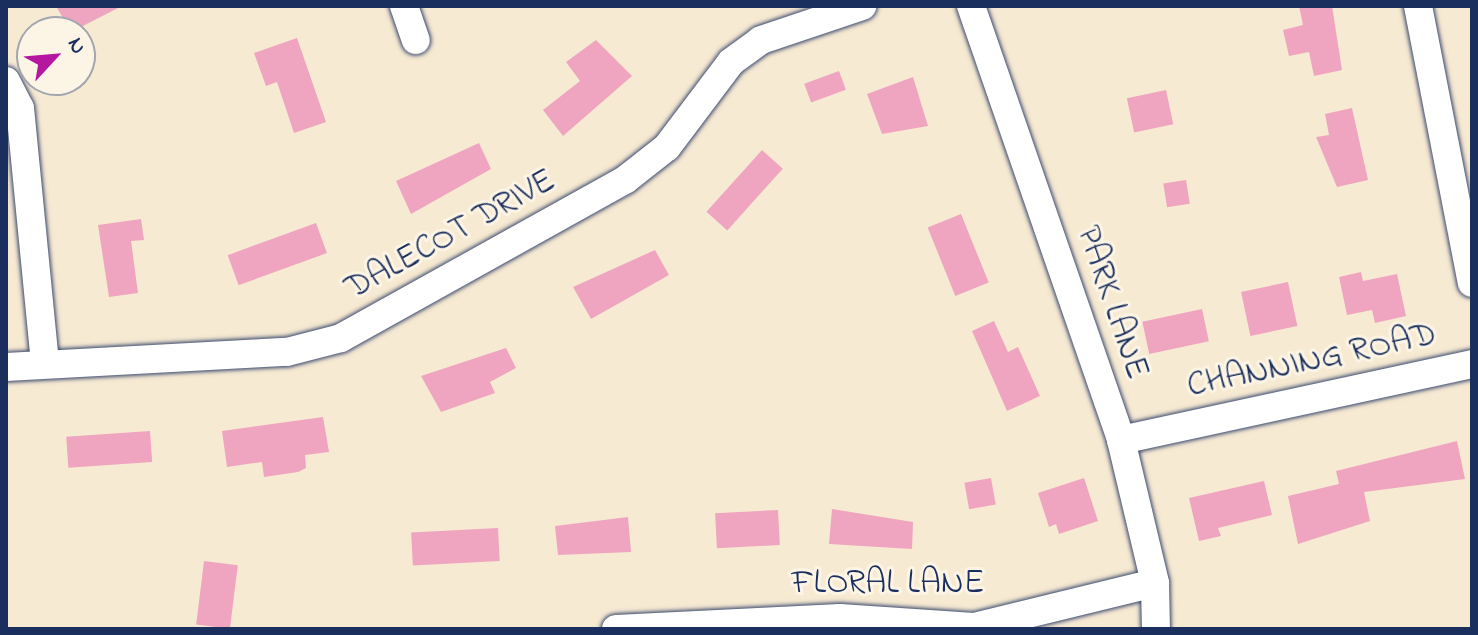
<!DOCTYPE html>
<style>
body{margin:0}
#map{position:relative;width:1478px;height:635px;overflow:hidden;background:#f7ead3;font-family:"Indie Flower",sans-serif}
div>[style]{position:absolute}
.building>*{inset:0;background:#efa5bf;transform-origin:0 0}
.roads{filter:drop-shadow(0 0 2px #3c4b70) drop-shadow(0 0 2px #3c4b70)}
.minor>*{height:28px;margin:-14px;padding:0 14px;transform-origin:14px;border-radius:14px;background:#fff}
span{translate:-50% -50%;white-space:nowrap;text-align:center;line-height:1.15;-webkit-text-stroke:6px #fcf5e5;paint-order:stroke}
.street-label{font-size:34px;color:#1b2f5e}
.frame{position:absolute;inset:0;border:8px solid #1b2f5e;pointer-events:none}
.north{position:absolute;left:16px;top:16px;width:80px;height:80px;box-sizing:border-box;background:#fcf5e5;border:2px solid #a2a6af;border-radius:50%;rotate:64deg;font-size:22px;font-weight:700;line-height:32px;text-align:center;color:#1b2f5e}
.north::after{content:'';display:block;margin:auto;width:28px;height:36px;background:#b5179e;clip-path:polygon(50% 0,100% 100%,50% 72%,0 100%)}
</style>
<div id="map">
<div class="building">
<div style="clip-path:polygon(56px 6px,122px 6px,71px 32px)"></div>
<div style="clip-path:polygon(1299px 6px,1332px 6px,1342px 70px,1314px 76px,1309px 52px,1289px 56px,1283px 30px,1303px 25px)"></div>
<div style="clip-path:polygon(297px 38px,326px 122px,294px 133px,277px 82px,266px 86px,254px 53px)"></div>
<div style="clip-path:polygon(596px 40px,632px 76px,563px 136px,543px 110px,580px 81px,566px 62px)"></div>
<div style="left:839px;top:71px;width:20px;height:37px;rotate:70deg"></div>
<div style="clip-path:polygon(913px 77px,928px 126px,882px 134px,867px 94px)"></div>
<div style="left:1166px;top:90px;width:35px;height:40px;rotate:78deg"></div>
<div style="clip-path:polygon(1352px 108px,1368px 180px,1337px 187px,1316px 137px,1329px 135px,1325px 114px)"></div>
<div style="clip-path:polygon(479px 143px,491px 169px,411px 214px,396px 181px)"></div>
<div style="left:762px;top:150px;width:28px;height:83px;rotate:42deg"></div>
<div style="left:1186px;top:180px;width:24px;height:23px;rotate:81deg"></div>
<div style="left:961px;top:214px;width:74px;height:36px;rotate:68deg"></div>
<div style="clip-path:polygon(141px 219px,144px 240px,131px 241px,138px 293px,109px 297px,98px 225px)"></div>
<div style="left:316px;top:223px;width:32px;height:94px;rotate:70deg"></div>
<div style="clip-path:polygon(655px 250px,669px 275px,591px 319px,573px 287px)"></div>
<div style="clip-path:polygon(1361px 272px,1363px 281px,1397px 274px,1406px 316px,1375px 323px,1372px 310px,1347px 315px,1339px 277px)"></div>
<div style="left:1288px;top:282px;width:45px;height:48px;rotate:78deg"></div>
<div style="left:1202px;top:309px;width:33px;height:61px;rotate:78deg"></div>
<div style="clip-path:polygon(994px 321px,1008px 352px,1018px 347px,1040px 396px,1007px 411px,972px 331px)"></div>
<div style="clip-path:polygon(506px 348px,516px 368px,490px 382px,495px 393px,441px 412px,421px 376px)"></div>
<div style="clip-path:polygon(323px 417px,329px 452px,305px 455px,306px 468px,298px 472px,264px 477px,262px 462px,227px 467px,222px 431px)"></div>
<div style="left:150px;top:431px;width:31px;height:84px;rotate:86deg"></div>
<div style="clip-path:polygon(1457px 441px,1465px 479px,1364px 492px,1370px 521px,1298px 544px,1288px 496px,1339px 484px,1336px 471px)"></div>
<div style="left:991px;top:478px;width:27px;height:27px;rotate:80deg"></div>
<div style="clip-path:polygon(1084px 478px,1098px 521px,1059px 534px,1056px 524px,1049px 527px,1038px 493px)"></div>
<div style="clip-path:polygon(1264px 481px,1272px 515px,1218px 528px,1221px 536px,1199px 541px,1189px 498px)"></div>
<div style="clip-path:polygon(832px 509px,913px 522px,912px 549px,829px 544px)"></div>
<div style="left:778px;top:510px;width:35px;height:63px;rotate:87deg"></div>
<div style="clip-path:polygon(628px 517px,631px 552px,558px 555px,555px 526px)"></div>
<div style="left:498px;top:528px;width:33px;height:87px;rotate:87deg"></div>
<div style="left:204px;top:561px;width:34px;height:64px;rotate:7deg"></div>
</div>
<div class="roads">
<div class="minor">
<div style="left:404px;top:6px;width:36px;rotate:71deg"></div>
<div style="left:971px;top:6px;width:459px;rotate:70.9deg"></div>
<div style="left:1121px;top:440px;width:147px;rotate:76.6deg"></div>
<div style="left:1155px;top:583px;width:46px;rotate:88.8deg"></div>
<div style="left:1418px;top:6px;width:282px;rotate:79deg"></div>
<div style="left:6px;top:81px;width:30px;rotate:63deg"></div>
<div style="left:20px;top:108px;width:255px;rotate:84.4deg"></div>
<div style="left:6px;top:367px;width:281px;rotate:-3.1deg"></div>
<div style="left:287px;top:352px;width:56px;rotate:-14.5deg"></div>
<div style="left:341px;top:338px;width:325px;rotate:-29.1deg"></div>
<div style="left:625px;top:180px;width:53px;rotate:-38.2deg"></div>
<div style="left:667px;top:147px;width:106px;rotate:-53deg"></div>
<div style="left:731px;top:62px;width:37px;rotate:-36deg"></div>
<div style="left:761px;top:40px;width:107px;rotate:-18.6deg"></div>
<div style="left:1121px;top:440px;width:359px;rotate:-12.2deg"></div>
<div style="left:616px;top:629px;width:224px;rotate:-2.8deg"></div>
<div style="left:840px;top:618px;width:134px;rotate:3.8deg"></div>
<div style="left:974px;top:627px;width:186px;rotate:-13.7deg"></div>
</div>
</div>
<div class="street-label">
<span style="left:451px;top:236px;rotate:-29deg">DALECOT DRIVE</span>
<span style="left:1111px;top:303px;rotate:71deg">PARK LANE</span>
<span style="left:1312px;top:362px;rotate:-12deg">CHANNING ROAD</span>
<span style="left:888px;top:585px">FLORAL LANE</span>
</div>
<div class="frame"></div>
<div class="north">N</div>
</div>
